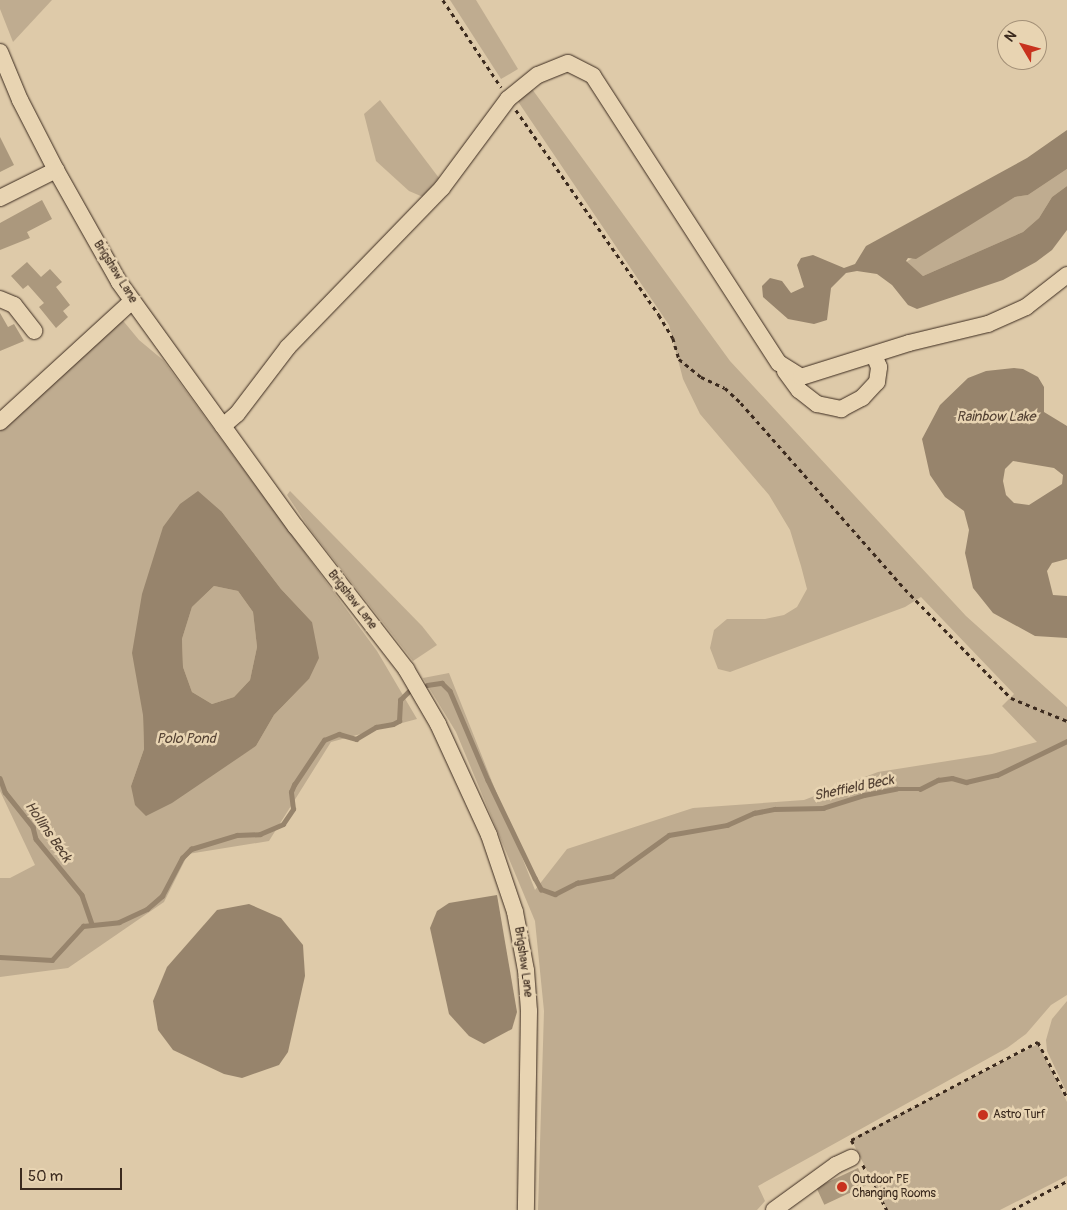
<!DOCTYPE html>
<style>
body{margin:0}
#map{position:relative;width:1067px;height:1210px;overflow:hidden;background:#decaa9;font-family:Pangolin,sans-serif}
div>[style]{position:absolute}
.green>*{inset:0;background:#bfac90}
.water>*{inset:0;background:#97846c}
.stream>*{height:4.5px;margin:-2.25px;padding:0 2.25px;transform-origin:2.25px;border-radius:2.25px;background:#97846c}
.building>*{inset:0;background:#ab987d;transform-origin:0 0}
.path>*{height:2.5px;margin-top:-1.25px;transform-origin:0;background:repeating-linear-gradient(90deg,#3b2a1e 0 4px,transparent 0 8px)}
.roads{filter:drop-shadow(0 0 1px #3b2a1e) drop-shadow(0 0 1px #3b2a1e)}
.minor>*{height:16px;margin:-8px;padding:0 8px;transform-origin:8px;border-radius:8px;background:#e8d4b2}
.dots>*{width:14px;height:14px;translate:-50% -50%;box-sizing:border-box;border:2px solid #e8d4b2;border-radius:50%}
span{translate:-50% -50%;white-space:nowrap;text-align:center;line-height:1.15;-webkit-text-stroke:5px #e8d4b2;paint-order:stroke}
.street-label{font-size:12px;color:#3b2a1e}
.poi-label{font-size:12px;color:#3b2a1e}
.left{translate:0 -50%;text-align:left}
.water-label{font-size:14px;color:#524032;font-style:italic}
.north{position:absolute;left:997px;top:20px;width:50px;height:50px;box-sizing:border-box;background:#e8d4b2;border:1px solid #a39077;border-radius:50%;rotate:307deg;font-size:14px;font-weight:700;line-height:20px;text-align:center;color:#3b2a1e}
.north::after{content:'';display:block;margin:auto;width:18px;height:22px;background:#c8321e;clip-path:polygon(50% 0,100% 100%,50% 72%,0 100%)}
.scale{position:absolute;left:20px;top:1168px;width:102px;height:22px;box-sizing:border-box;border:2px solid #3b2a1e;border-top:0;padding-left:6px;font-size:15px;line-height:18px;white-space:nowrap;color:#3b2a1e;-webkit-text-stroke:4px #e8d4b2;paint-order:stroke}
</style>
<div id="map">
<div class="green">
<div style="clip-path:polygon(0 0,52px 0,13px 42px,0 9px)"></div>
<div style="clip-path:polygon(450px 0,476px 0,518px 69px,501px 79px)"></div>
<div style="clip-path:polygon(532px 89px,730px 361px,966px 616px,1067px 707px,1067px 995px,1051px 1005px,1026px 1034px,1007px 1048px,758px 1186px,765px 1201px,757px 1210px,538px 1210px,544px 1011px,535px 921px,456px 732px,423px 678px,449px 673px,535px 890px,567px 849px,693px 808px,804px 800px,878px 772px,992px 754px,1037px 742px,1002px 706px,1014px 694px,921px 597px,905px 607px,730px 672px,718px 669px,710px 648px,714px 630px,727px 619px,765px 619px,784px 615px,797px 607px,807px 589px,801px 566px,790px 530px,769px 495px,700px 414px,683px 379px,669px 325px,517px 100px)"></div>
<div style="clip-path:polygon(380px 100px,439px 178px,423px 197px,409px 191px,376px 161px,364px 114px)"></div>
<div style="clip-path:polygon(1067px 169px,1067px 186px,1052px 197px,1039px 218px,1023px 232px,923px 276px,906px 262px,1015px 197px,1028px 195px)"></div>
<div style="clip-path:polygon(evenodd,120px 317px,139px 340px,163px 360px,377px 651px,417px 719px,331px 742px,269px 841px,188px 854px,164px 902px,68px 968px,0 977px,0 878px,10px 878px,35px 865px,0 791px,0 431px,120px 317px,222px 512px,281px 589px,312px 622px,309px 679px,274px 715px,256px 746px,223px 767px,131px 786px,144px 749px,143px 715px,222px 512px)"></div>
<div style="clip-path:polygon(290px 491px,422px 626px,437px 645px,413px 661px,309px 528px,287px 495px)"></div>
<div style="clip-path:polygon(214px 586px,238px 591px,253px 612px,257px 647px,250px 680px,234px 697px,212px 704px,192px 692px,183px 667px,182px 639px,192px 607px)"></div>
<div style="clip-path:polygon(1067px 1001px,1067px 1093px,1047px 1051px,1046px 1040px,1052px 1019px)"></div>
<div style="clip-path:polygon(1038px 1044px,1067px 1102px,1067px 1176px,1000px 1210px,887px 1210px,851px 1139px)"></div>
</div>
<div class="water">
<div style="clip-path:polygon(1067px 130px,1067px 169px,1028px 195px,1015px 197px,916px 259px,908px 258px,906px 261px,923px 276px,1023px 232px,1039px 218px,1052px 197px,1067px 186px,1067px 230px,1052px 250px,1036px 262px,1003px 280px,917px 309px,908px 305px,892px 285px,877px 274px,857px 271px,846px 273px,831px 288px,827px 320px,814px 324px,788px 319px,763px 297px,762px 286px,770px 278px,782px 281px,791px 293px,804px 287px,797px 265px,801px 258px,813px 255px,844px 268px,855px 264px,866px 246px,1027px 158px)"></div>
<div style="clip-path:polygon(evenodd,1014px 368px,1023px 369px,1038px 377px,1044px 387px,1044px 412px,1067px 426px,1067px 559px,1052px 563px,1047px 571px,1053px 595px,1067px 596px,1067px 638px,1035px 636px,993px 613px,973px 588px,965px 553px,969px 530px,964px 511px,945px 497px,930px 475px,922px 439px,940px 405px,968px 378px,986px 371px,1014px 368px,1013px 461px,1054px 468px,1063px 475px,1062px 484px,1029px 505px,1014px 503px,1006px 495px,1003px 481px,1005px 469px,1013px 461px)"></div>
<div style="clip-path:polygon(evenodd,198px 491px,222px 512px,281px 589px,312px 622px,319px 658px,309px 679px,274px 715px,256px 746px,172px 803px,146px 816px,135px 805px,131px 786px,144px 749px,143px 715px,132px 653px,142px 594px,163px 527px,180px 504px,198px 491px,214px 586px,238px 591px,253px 612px,257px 647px,250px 680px,234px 697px,212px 704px,192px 692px,183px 667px,182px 639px,192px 607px,214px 586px)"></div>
<div style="clip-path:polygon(497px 895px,517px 1012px,512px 1029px,484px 1044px,469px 1036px,449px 1014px,430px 928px,437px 911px,449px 903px)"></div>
<div style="clip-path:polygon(249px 904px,281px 918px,303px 945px,305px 976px,288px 1052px,279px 1065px,242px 1078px,224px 1074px,173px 1050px,158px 1030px,153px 1001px,167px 967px,217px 910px)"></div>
</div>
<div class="stream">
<div style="left:427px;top:685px;width:15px;rotate:-8deg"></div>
<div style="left:442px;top:683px;width:11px;rotate:45deg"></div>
<div style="left:450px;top:691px;width:97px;rotate:66.9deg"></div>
<div style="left:488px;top:780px;width:109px;rotate:64.4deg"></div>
<div style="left:535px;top:878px;width:13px;rotate:61deg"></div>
<div style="left:541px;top:889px;width:15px;rotate:20deg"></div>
<div style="left:555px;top:894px;width:25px;rotate:-27deg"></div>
<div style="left:577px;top:883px;width:36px;rotate:-11deg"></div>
<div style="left:612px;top:876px;width:70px;rotate:-35.7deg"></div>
<div style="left:669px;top:835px;width:59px;rotate:-9.8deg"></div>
<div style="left:727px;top:825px;width:30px;rotate:-24deg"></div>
<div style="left:754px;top:813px;width:21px;rotate:-11deg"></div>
<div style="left:775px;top:809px;width:48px;rotate:-1.2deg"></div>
<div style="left:823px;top:808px;width:43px;rotate:-17.6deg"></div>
<div style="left:864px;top:795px;width:33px;rotate:-11deg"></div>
<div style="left:896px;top:789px;width:24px"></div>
<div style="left:920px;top:789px;width:20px;rotate:-27deg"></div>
<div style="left:938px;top:780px;width:14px;rotate:-8deg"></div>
<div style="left:952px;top:778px;width:15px;rotate:16deg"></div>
<div style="left:966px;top:782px;width:32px;rotate:-13deg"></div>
<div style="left:997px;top:775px;width:78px;rotate:-25.9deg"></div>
<div style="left:0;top:778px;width:15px;rotate:70deg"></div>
<div style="left:5px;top:792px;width:45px;rotate:51.3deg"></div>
<div style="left:33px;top:827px;width:12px;rotate:76deg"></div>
<div style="left:36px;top:839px;width:72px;rotate:50.6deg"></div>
<div style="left:82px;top:895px;width:31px;rotate:71deg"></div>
<div style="left:0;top:957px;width:52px;rotate:3.3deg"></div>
<div style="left:52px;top:960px;width:46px;rotate:-47.6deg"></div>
<div style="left:83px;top:926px;width:36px;rotate:-6deg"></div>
<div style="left:119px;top:922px;width:31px;rotate:-25deg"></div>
<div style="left:147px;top:909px;width:20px;rotate:-41deg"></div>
<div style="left:162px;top:896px;width:43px;rotate:-62.2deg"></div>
<div style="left:182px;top:858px;width:13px;rotate:-45deg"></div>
<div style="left:191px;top:849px;width:48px;rotate:-16.9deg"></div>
<div style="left:237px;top:835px;width:23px;rotate:-2deg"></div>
<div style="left:260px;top:834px;width:25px;rotate:-23deg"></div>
<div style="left:283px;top:824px;width:18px;rotate:-56deg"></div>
<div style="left:293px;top:809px;width:17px;rotate:-97deg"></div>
<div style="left:291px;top:792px;width:8px;rotate:-67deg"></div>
<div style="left:294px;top:785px;width:54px;rotate:-56.3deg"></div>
<div style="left:324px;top:740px;width:16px;rotate:-22deg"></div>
<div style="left:339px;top:734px;width:18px;rotate:16deg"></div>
<div style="left:356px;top:739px;width:23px;rotate:-31deg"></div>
<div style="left:376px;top:727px;width:17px;rotate:-10deg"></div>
<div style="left:393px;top:724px;width:7px;rotate:-27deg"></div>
<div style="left:399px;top:721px;width:21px;rotate:-87deg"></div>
<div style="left:400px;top:700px;width:13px;rotate:-45deg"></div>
</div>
<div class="building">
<div style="clip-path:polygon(0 137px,14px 165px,0 172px)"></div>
<div style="clip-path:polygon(42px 200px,52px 219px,27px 232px,30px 238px,0 250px,0 223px)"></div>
<div style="clip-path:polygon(27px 262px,41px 277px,50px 269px,62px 282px,56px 287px,70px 305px,63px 311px,68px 317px,56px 328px,39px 307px,44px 303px,28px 285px,23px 289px,11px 276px)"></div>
<div style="clip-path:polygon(0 313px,8px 327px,14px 324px,24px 341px,0 351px)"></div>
<div style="left:858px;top:1168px;width:19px;height:46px;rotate:65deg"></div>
</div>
<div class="path">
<div style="left:443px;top:0;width:105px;rotate:56.3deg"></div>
<div style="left:516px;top:110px;width:250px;rotate:55.1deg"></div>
<div style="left:659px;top:315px;width:27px;rotate:59deg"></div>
<div style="left:673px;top:338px;width:22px;rotate:74deg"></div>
<div style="left:679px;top:359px;width:28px;rotate:39deg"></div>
<div style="left:701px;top:377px;width:26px;rotate:25deg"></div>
<div style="left:725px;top:388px;width:22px;rotate:43deg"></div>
<div style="left:741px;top:403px;width:248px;rotate:48.6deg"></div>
<div style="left:905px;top:589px;width:152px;rotate:45.8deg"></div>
<div style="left:1011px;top:698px;width:61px;rotate:22.3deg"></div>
<div style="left:853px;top:1144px;width:4px;rotate:-117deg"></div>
<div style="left:851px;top:1140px;width:211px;rotate:-27.7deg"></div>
<div style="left:1038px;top:1042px;width:62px;rotate:62.2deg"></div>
<div style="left:863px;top:1165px;width:51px;rotate:61.9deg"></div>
<div style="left:1012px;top:1210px;width:62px;rotate:-27.8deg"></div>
</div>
<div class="roads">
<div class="minor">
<div style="left:0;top:52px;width:52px;rotate:67.4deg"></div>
<div style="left:20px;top:100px;width:79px;rotate:62.8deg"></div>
<div style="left:56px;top:170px;width:129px;rotate:60.6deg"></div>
<div style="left:119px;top:282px;width:302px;rotate:54.2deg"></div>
<div style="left:296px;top:527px;width:180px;rotate:52.2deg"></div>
<div style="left:406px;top:669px;width:64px;rotate:59.8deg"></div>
<div style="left:438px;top:724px;width:122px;rotate:65.3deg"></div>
<div style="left:489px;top:835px;width:81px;rotate:71.3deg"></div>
<div style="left:515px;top:912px;width:59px;rotate:79.3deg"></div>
<div style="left:526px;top:970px;width:41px;rotate:85.8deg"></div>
<div style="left:529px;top:1011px;width:199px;rotate:90.9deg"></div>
<div style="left:0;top:198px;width:63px;rotate:-26.6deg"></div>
<div style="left:0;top:299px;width:15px;rotate:23deg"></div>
<div style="left:14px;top:305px;width:33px;rotate:52deg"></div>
<div style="left:785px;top:371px;width:24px;rotate:54deg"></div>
<div style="left:799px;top:390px;width:23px;rotate:38deg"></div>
<div style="left:817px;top:404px;width:25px;rotate:12deg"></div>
<div style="left:841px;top:409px;width:24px;rotate:-28deg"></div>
<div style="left:862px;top:398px;width:22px;rotate:-47deg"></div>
<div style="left:877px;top:382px;width:15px;rotate:-82deg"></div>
<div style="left:879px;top:367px;width:13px;rotate:-113deg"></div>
<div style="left:0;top:422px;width:179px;rotate:-42.5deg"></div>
<div style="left:223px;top:426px;width:18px;rotate:-41deg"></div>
<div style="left:237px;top:414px;width:84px;rotate:-52.7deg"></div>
<div style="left:288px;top:347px;width:221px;rotate:-45.9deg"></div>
<div style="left:442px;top:188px;width:111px;rotate:-53.4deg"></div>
<div style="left:508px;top:99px;width:38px;rotate:-39deg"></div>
<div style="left:538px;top:75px;width:32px;rotate:-22deg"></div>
<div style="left:568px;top:63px;width:28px;rotate:27deg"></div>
<div style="left:593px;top:76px;width:342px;rotate:57.1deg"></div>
<div style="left:779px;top:363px;width:26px;rotate:32deg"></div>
<div style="left:801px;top:377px;width:113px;rotate:-17.5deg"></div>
<div style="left:909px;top:343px;width:81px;rotate:-13.5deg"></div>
<div style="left:988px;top:324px;width:42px;rotate:-24.1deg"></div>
<div style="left:1026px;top:307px;width:52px;rotate:-38deg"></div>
<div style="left:774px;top:1210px;width:77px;rotate:-36deg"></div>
<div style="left:836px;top:1165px;width:17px;rotate:-25deg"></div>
</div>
</div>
<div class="dots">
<div style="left:983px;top:1115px;background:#c8321e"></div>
<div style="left:842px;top:1187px;background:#c8321e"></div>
</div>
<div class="street-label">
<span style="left:115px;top:272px;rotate:58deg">Brigshaw Lane</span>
<span style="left:352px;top:600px;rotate:52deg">Brigshaw Lane</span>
<span style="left:523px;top:962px;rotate:82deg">Brigshaw Lane</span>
</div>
<div class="poi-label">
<span class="left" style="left:993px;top:1115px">Astro Turf</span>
<span class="left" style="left:852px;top:1187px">Outdoor PE<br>Changing Rooms</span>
</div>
<div class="water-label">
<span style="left:996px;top:417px">Rainbow Lake</span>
<span style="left:186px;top:739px">Polo Pond</span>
<span style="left:854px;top:788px;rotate:-12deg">Sheffield Beck</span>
<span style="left:48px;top:832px;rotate:55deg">Hollins Beck</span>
</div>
<div class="north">N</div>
<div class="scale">50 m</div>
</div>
